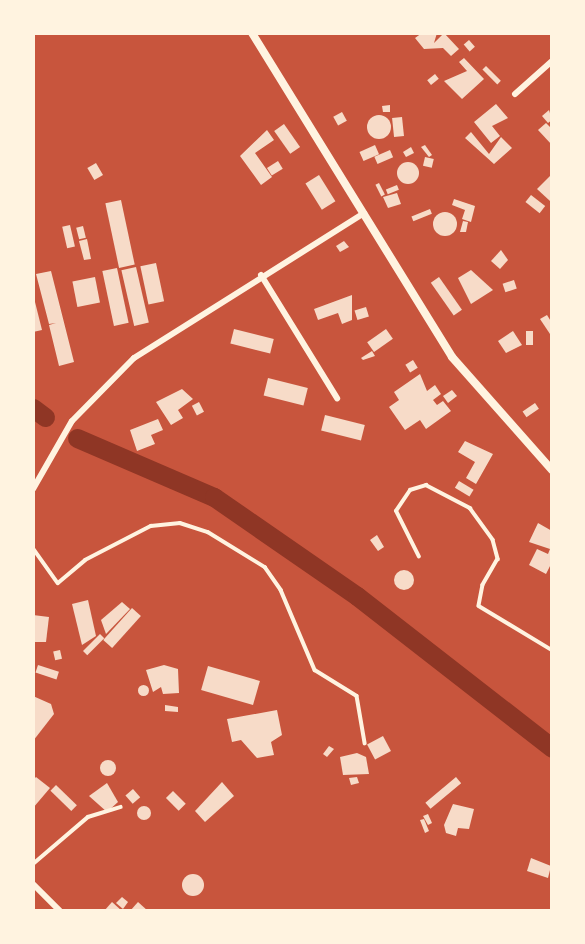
<!DOCTYPE html>
<style>
body{margin:0}
#map{position:relative;width:585px;height:944px;overflow:hidden;background:#c8553d;font-family:"PT Serif",serif}
div>[style]{position:absolute}
.river>*{height:19px;margin:-9.5px;padding:0 9.5px;transform-origin:9.5px;border-radius:9.5px;background:#8f3625}
.building>*{inset:0;background:#f7dbc8;transform-origin:0 0}
.round{border-radius:50%}
.service>*{height:3.5px;margin:-1.75px;padding:0 1.75px;transform-origin:1.75px;border-radius:1.75px;background:#fff3e0}
.minor>*{height:6px;margin:-3px;padding:0 3px;transform-origin:3px;border-radius:3px;background:#fff3e0}
.tertiary>*{height:8px;margin:-4px;padding:0 4px;transform-origin:4px;border-radius:4px;background:#fff3e0}
span{translate:-50% -50%;white-space:nowrap;text-align:center;line-height:1.15;-webkit-text-stroke:7px #fff3e0;paint-order:stroke}
.frame{position:absolute;inset:0;border:35px solid #fff3e0;pointer-events:none}
</style>
<div id="map">
<div class="river">
<div style="left:33px;top:408px;width:15px;rotate:37deg"></div>
<div style="left:77px;top:438px;width:149px;rotate:23.3deg"></div>
<div style="left:214px;top:497px;width:174px;rotate:34.7deg"></div>
<div style="left:357px;top:596px;width:247px;rotate:37.9deg"></div>
</div>
<div class="building">
<div style="clip-path:polygon(422px 33px,437px 33px,434px 43px,444px 33px,459px 49px,451px 56px,443px 48px,424px 49px,415px 38px)"></div>
<div style="left:469px;top:40px;width:9px;height:7px;rotate:49deg"></div>
<div style="clip-path:polygon(464px 58px,484px 79px,462px 99px,444px 81px,467px 71px,459px 62px)"></div>
<div style="left:486px;top:66px;width:21px;height:5px;rotate:45deg"></div>
<div style="left:435px;top:74px;width:6px;height:10px;rotate:51deg"></div>
<div style="clip-path:polygon(496px 104px,508px 118px,492px 126px,500px 136px,491px 143px,474px 122px)"></div>
<div style="clip-path:polygon(390px 105px,390px 112px,383px 112px,382px 106px)"></div>
<div style="clip-path:polygon(549px 110px,552px 120px,548px 123px,542px 116px)"></div>
<div style="left:342px;top:112px;width:10px;height:10px;rotate:61deg"></div>
<div class="round" style="left:367px;top:115px;width:24px;height:24px"></div>
<div style="left:402px;top:117px;width:19px;height:10px;rotate:84deg"></div>
<div style="clip-path:polygon(546px 123px,552px 129px,552px 145px,538px 130px)"></div>
<div style="left:284px;top:124px;width:28px;height:12px;rotate:55deg"></div>
<div style="clip-path:polygon(267px 130px,274px 140px,255px 153px,272px 177px,261px 185px,240px 156px)"></div>
<div style="clip-path:polygon(471px 132px,489px 154px,501px 137px,512px 148px,494px 164px,465px 138px)"></div>
<div style="left:375px;top:145px;width:10px;height:17px;rotate:66deg"></div>
<div style="clip-path:polygon(425px 145px,432px 155px,429px 157px,421px 147px)"></div>
<div style="clip-path:polygon(411px 147px,414px 153px,406px 157px,403px 152px)"></div>
<div style="left:390px;top:150px;width:8px;height:17px;rotate:67deg"></div>
<div style="left:425px;top:157px;width:9px;height:9px;rotate:13deg"></div>
<div style="left:278px;top:161px;width:9px;height:13px;rotate:58deg"></div>
<div class="round" style="left:397px;top:162px;width:22px;height:22px"></div>
<div style="left:96px;top:163px;width:14px;height:10px;rotate:60deg"></div>
<div style="clip-path:polygon(552px 174px,552px 200px,550px 201px,537px 189px)"></div>
<div style="left:319px;top:175px;width:31px;height:16px;rotate:58deg"></div>
<div style="left:379px;top:183px;width:13px;height:4px;rotate:63deg"></div>
<div style="left:397px;top:185px;width:5px;height:12px;rotate:68deg"></div>
<div style="clip-path:polygon(397px 193px,401px 204px,388px 208px,383px 197px)"></div>
<div style="left:531px;top:195px;width:18px;height:9px;rotate:38deg"></div>
<div style="clip-path:polygon(454px 199px,475px 206px,471px 222px,462px 219px,465px 210px,452px 205px)"></div>
<div style="left:121px;top:200px;width:66px;height:16px;rotate:78deg"></div>
<div style="left:430px;top:209px;width:5px;height:20px;rotate:68deg"></div>
<div class="round" style="left:433px;top:212px;width:24px;height:24px"></div>
<div style="clip-path:polygon(463px 221px,468px 222px,466px 232px,460px 232px)"></div>
<div style="left:70px;top:225px;width:22px;height:8px;rotate:77deg"></div>
<div style="left:83px;top:226px;width:12px;height:7px;rotate:76deg"></div>
<div style="clip-path:polygon(87px 239px,91px 259px,84px 260px,79px 241px)"></div>
<div style="clip-path:polygon(344px 241px,349px 247px,340px 252px,336px 246px)"></div>
<div style="clip-path:polygon(501px 250px,508px 260px,500px 269px,491px 261px)"></div>
<div style="left:156px;top:263px;width:39px;height:16px;rotate:78deg"></div>
<div style="left:136px;top:267px;width:57px;height:15px;rotate:77deg"></div>
<div style="left:117px;top:268px;width:56px;height:15px;rotate:78deg"></div>
<div style="clip-path:polygon(471px 270px,493px 290px,471px 304px,458px 278px)"></div>
<div style="clip-path:polygon(51px 271px,74px 362px,59px 366px,49px 325px,56px 323px,49px 324px,36px 274px)"></div>
<div style="left:95px;top:277px;width:26px;height:23px;rotate:79deg"></div>
<div style="left:439px;top:277px;width:40px;height:10px;rotate:55deg"></div>
<div style="left:514px;top:280px;width:9px;height:12px;rotate:72deg"></div>
<div style="clip-path:polygon(33px 294px,42px 330px,33px 332px)"></div>
<div style="clip-path:polygon(352px 295px,352px 320px,342px 324px,338px 313px,318px 320px,314px 309px)"></div>
<div style="left:366px;top:307px;width:10px;height:12px;rotate:73deg"></div>
<div style="clip-path:polygon(547px 315px,552px 323px,552px 337px,540px 319px)"></div>
<div style="left:234px;top:329px;width:41px;height:15px;rotate:14deg"></div>
<div style="left:386px;top:329px;width:12px;height:23px;rotate:55deg"></div>
<div style="clip-path:polygon(513px 331px,522px 345px,506px 353px,498px 341px)"></div>
<div style="left:526px;top:331px;width:7px;height:14px"></div>
<div style="clip-path:polygon(372px 351px,375px 356px,363px 360px,361px 358px)"></div>
<div style="left:413px;top:360px;width:9px;height:9px;rotate:58deg"></div>
<div style="clip-path:polygon(420px 374px,427px 391px,435px 385px,441px 394px,433px 400px,437px 405px,443px 401px,451px 411px,426px 429px,420px 420px,405px 430px,389px 407px,399px 400px,394px 392px)"></div>
<div style="left:268px;top:378px;width:41px;height:18px;rotate:14deg"></div>
<div style="clip-path:polygon(182px 389px,193px 399px,178px 410px,183px 418px,171px 425px,156px 402px)"></div>
<div style="clip-path:polygon(452px 390px,457px 396px,448px 403px,443px 396px)"></div>
<div style="left:199px;top:402px;width:11px;height:8px;rotate:63deg"></div>
<div style="left:535px;top:403px;width:7px;height:15px;rotate:56deg"></div>
<div style="left:325px;top:415px;width:41px;height:16px;rotate:14deg"></div>
<div style="clip-path:polygon(158px 419px,163px 430px,151px 435px,155px 444px,137px 451px,130px 430px)"></div>
<div style="clip-path:polygon(465px 441px,493px 454px,476px 484px,466px 478px,475px 462px,458px 452px)"></div>
<div style="left:459px;top:481px;width:17px;height:8px;rotate:31deg"></div>
<div style="clip-path:polygon(538px 523px,552px 531px,552px 562px,546px 574px,529px 565px,537px 549px,548px 554px,550px 549px,529px 542px)"></div>
<div style="clip-path:polygon(377px 535px,384px 547px,378px 551px,370px 540px)"></div>
<div class="round" style="left:394px;top:570px;width:20px;height:20px"></div>
<div style="clip-path:polygon(88px 600px,96px 636px,82px 645px,72px 604px)"></div>
<div style="clip-path:polygon(122px 602px,130px 609px,106px 634px,101px 620px)"></div>
<div style="left:132px;top:608px;width:12px;height:43px;rotate:42deg"></div>
<div style="clip-path:polygon(33px 615px,49px 617px,46px 642px,33px 642px)"></div>
<div style="left:100px;top:634px;width:6px;height:24px;rotate:45deg"></div>
<div style="left:60px;top:650px;width:9px;height:7px;rotate:77deg"></div>
<div style="left:38px;top:665px;width:22px;height:8px;rotate:18deg"></div>
<div style="clip-path:polygon(164px 665px,178px 669px,179px 693px,163px 694px,161px 687px,153px 692px,146px 670px)"></div>
<div style="left:208px;top:666px;width:54px;height:25px;rotate:16deg"></div>
<div class="round" style="left:137.5px;top:684.5px;width:11px;height:11px"></div>
<div style="clip-path:polygon(33px 696px,51px 704px,54px 714px,33px 741px)"></div>
<div style="clip-path:polygon(165px 705px,178px 707px,178px 712px,165px 711px)"></div>
<div style="clip-path:polygon(277px 710px,282px 735px,271px 742px,274px 755px,257px 758px,241px 740px,232px 742px,227px 719px)"></div>
<div style="left:383px;top:736px;width:17px;height:18px;rotate:62deg"></div>
<div style="clip-path:polygon(329px 746px,334px 749px,327px 757px,323px 754px)"></div>
<div style="clip-path:polygon(357px 753px,366px 757px,369px 774px,343px 775px,340px 757px)"></div>
<div class="round" style="left:100px;top:760px;width:16px;height:16px"></div>
<div style="clip-path:polygon(36px 777px,50px 788px,33px 808px,33px 780px)"></div>
<div style="clip-path:polygon(357px 777px,359px 783px,351px 785px,349px 778px)"></div>
<div style="left:456px;top:777px;width:8px;height:40px;rotate:50deg"></div>
<div style="clip-path:polygon(222px 782px,234px 796px,205px 822px,195px 811px)"></div>
<div style="clip-path:polygon(107px 783px,118px 802px,107px 812px,89px 796px)"></div>
<div style="left:56px;top:785px;width:29px;height:8px;rotate:44deg"></div>
<div style="left:133px;top:789px;width:11px;height:10px;rotate:49deg"></div>
<div style="left:173px;top:791px;width:18px;height:10px;rotate:45deg"></div>
<div style="clip-path:polygon(453px 804px,474px 809px,469px 829px,458px 828px,456px 836px,446px 833px,444px 825px)"></div>
<div class="round" style="left:137px;top:806px;width:14px;height:14px"></div>
<div style="clip-path:polygon(428px 814px,432px 823px,428px 825px,423px 816px)"></div>
<div style="clip-path:polygon(424px 819px,429px 831px,425px 833px,420px 820px)"></div>
<div style="clip-path:polygon(531px 858px,551px 866px,548px 878px,527px 871px)"></div>
<div class="round" style="left:182px;top:874px;width:22px;height:22px"></div>
<div style="clip-path:polygon(122px 897px,128px 902px,123px 909px,116px 903px)"></div>
<div style="clip-path:polygon(112px 902px,122px 911px,104px 911px)"></div>
<div style="clip-path:polygon(138px 902px,148px 911px,130px 911px)"></div>
</div>
<div class="service">
<div style="left:33px;top:548px;width:43px;rotate:54.5deg"></div>
<div style="left:58px;top:583px;width:35px;rotate:-40deg"></div>
<div style="left:85px;top:560px;width:74px;rotate:-27.3deg"></div>
<div style="left:151px;top:526px;width:29px;rotate:-6deg"></div>
<div style="left:180px;top:523px;width:29px;rotate:18deg"></div>
<div style="left:208px;top:532px;width:67px;rotate:31.6deg"></div>
<div style="left:265px;top:567px;width:28px;rotate:55deg"></div>
<div style="left:281px;top:590px;width:87px;rotate:67deg"></div>
<div style="left:315px;top:670px;width:49px;rotate:31.8deg"></div>
<div style="left:357px;top:696px;width:48px;rotate:80.3deg"></div>
<div style="left:419px;top:557px;width:51px;rotate:-116.6deg"></div>
<div style="left:396px;top:511px;width:25px;rotate:-56deg"></div>
<div style="left:410px;top:490px;width:17px;rotate:-17deg"></div>
<div style="left:426px;top:485px;width:50px;rotate:27.6deg"></div>
<div style="left:470px;top:508px;width:39px;rotate:54deg"></div>
<div style="left:493px;top:540px;width:20px;rotate:75deg"></div>
<div style="left:498px;top:559px;width:30px;rotate:120deg"></div>
<div style="left:483px;top:585px;width:21px;rotate:101deg"></div>
<div style="left:479px;top:606px;width:85px;rotate:31.1deg"></div>
<div style="left:33px;top:864px;width:72px;rotate:-40.5deg"></div>
<div style="left:88px;top:817px;width:34px;rotate:-17deg"></div>
</div>
<div class="minor">
<div style="left:515px;top:94px;width:50px;rotate:-41.7deg"></div>
<div style="left:261px;top:275px;width:145px;rotate:58.3deg"></div>
<div style="left:33px;top:489px;width:78px;rotate:-60.2deg"></div>
<div style="left:72px;top:421px;width:88px;rotate:-45.5deg"></div>
<div style="left:134px;top:358px;width:272px;rotate:-32.2deg"></div>
<div style="left:33px;top:884px;width:38px;rotate:45deg"></div>
</div>
<div class="tertiary">
<div style="left:252px;top:33px;width:381px;rotate:58.3deg"></div>
<div style="left:452px;top:357px;width:151px;rotate:48.5deg"></div>
</div>
<div class="frame"></div>
</div>
